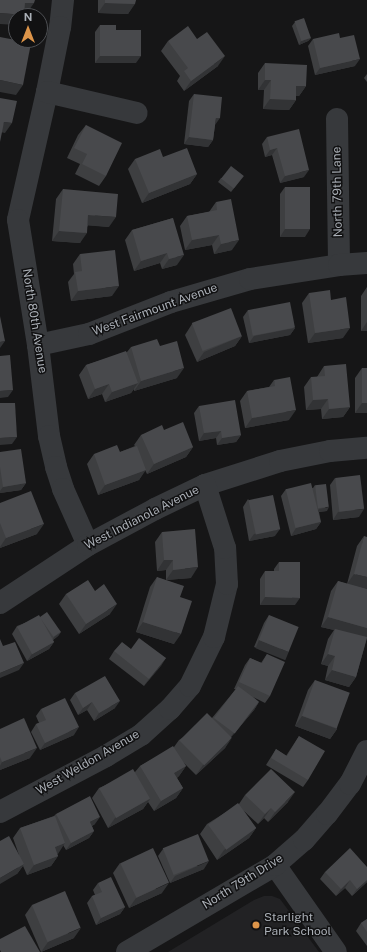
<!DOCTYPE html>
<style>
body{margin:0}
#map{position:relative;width:367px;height:952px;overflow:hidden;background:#161617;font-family:"Public Sans",sans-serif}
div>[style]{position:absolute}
.built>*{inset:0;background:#222224}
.minor>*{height:22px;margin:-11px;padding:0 11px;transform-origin:11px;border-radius:11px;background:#37393c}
.wall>*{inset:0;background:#3e3f41}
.shaded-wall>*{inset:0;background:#323335;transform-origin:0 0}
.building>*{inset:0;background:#48494c;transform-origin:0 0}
.dots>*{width:11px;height:11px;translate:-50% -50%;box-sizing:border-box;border:2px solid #111112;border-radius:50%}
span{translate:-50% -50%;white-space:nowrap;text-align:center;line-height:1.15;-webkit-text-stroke:3px #111112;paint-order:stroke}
.street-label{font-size:12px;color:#aaafb6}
.poi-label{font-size:12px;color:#aaafb6}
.left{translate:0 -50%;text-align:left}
.north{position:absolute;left:8px;top:8px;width:40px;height:40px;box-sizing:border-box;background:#111112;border:1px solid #4e5054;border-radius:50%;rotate:0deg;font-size:11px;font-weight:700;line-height:16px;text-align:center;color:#aaafb6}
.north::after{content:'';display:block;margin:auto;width:14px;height:18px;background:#dc9449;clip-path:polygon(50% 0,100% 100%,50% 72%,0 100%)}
</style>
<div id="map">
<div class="built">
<div style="clip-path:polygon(264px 896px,272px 896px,280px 899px,319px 952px,168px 952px,254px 900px)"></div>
</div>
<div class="minor">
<div style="left:63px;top:0;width:27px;rotate:96deg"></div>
<div style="left:60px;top:27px;width:66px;rotate:101.3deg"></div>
<div style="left:47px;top:92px;width:131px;rotate:102.8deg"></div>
<div style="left:18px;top:220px;width:127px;rotate:80.9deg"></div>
<div style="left:38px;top:345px;width:92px;rotate:83.1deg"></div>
<div style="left:49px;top:436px;width:32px;rotate:77deg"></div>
<div style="left:56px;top:467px;width:23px;rotate:72deg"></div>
<div style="left:63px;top:489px;width:61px;rotate:65.9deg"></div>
<div style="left:47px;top:92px;width:92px;rotate:13.1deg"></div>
<div style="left:337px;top:119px;width:146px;rotate:89.2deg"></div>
<div style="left:38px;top:345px;width:52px;rotate:-12.2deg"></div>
<div style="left:89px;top:334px;width:88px;rotate:-21.3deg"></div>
<div style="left:171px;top:302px;width:82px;rotate:-16.2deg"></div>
<div style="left:250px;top:279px;width:90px;rotate:-8.9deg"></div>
<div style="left:339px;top:265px;width:28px;rotate:-4deg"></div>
<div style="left:0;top:603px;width:105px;rotate:-33.4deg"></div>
<div style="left:88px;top:545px;width:76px;rotate:-28.2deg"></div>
<div style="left:155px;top:509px;width:55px;rotate:-25.6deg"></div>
<div style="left:205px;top:485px;width:79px;rotate:-17.7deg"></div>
<div style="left:280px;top:461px;width:51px;rotate:-11.3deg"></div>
<div style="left:330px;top:451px;width:37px;rotate:-5deg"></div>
<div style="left:0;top:812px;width:120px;rotate:-27.8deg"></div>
<div style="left:106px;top:756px;width:41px;rotate:-31deg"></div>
<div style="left:141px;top:735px;width:39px;rotate:-42deg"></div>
<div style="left:170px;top:709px;width:30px;rotate:-49deg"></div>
<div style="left:190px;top:686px;width:55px;rotate:-63.9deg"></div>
<div style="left:214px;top:637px;width:55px;rotate:-76.2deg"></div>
<div style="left:227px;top:584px;width:36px;rotate:-93deg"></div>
<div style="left:225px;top:548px;width:66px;rotate:-107.6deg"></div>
<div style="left:275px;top:865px;width:106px;rotate:55deg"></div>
<div style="left:127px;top:952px;width:172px;rotate:-30.4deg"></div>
<div style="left:275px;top:865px;width:38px;rotate:-41deg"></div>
<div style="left:304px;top:840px;width:35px;rotate:-49deg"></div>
<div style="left:327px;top:814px;width:38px;rotate:-53deg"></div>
<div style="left:350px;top:784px;width:37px;rotate:-63deg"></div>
</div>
<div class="wall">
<div style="clip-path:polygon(98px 0,136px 0,128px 14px,98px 13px)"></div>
<div style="clip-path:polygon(295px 22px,311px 38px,308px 41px,299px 45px,292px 26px)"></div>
<div style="clip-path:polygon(100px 25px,116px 30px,136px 63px,95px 63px,95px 32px)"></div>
<div style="clip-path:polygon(340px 38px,355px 66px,315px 75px,308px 46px,313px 39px)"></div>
<div style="clip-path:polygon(168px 41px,218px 66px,184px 91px,177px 81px,180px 76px,161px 51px)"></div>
<div style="clip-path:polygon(265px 63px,306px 86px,299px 96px,296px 96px,296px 100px,289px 110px,263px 109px,264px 90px,258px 90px,258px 73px)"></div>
<div style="clip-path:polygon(367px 74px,367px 82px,364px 78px)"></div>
<div style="clip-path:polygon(194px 94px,215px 125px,213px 140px,208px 147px,184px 144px,189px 101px)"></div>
<div style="clip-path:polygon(86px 125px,106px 176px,99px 186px,75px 174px,80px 164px,67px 158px,78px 135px)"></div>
<div style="clip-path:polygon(267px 137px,304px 177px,280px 183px,272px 155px,265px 157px,262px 144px)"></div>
<div style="clip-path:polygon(163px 157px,197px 174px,190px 184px,142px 203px,128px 169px,135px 159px)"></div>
<div style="clip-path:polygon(244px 176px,231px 192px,218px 182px,221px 178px)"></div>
<div style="clip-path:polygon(285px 187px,305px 237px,280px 237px,280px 194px)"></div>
<div style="clip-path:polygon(63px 189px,109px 227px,88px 225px,80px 243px,52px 241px,56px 199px)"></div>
<div style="clip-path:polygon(216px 202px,232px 250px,214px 254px,212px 245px,185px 250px,180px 226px,187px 216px,209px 212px)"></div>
<div style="clip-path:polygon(173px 218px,177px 265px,162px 269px,160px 263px,134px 271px,125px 240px,132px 230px)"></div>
<div style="clip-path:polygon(80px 254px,112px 296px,71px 301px,68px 282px,74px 274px,73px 264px)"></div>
<div style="clip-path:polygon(367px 287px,367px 331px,361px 331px,361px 296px)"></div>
<div style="clip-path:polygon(309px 293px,331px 300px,343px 338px,308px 343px,302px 303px)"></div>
<div style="clip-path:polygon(248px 310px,295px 328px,290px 335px,249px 343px,243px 317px)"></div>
<div style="clip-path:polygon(192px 324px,242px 336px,235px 346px,197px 362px,185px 335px)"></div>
<div style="clip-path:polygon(160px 346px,177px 378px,134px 391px,134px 389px,131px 393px,105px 402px,102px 394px,88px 399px,79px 375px,86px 365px,127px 352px,131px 347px)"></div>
<div style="clip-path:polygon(324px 366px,350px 407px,343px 417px,322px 419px,321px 409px,306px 410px,304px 387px,311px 377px,317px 377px)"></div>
<div style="clip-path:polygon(362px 368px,367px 368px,367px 413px,355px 413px,355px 378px)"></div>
<div style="clip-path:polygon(274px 380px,289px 420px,245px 428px,240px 401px,247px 391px,269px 387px)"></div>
<div style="clip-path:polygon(199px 406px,241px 435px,236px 442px,217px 445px,216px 438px,199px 441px,194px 413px)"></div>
<div style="clip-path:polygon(164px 430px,193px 447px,186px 457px,147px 474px,145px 470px,139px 480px,98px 495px,87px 464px,94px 454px,120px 452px,135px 446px,134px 445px,141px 435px)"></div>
<div style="clip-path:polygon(0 452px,26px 483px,21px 490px,0 493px)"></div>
<div style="clip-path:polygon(335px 478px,359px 517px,333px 520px,330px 485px)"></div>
<div style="clip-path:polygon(315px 485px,327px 511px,319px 512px,321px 522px,316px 529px,291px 536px,281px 496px,286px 489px,313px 488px)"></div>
<div style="clip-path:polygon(248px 499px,275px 536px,249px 541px,243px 507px)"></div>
<div style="clip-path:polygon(0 503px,37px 534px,0 548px)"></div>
<div style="clip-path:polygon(162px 532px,191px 578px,166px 580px,166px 570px,157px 571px,155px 542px)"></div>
<div style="clip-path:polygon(364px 536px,354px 585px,367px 589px,367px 638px,356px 677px,349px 687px,325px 680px,328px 666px,321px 664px,328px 639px,334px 630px,321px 627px,331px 591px,338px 581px,347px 584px,357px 546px)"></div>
<div style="clip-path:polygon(279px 562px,295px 605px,260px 605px,260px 579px,265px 571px,274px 571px,274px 569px)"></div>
<div style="clip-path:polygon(157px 577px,180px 597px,174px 644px,136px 632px,150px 587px)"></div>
<div style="clip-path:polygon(95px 591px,110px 614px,79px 634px,59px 604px,66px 594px)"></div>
<div style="clip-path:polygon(269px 615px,284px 659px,254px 647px,264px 623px)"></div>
<div style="clip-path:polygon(40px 617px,61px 632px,58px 636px,53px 640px,54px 642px,49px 649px,27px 661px,12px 634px,17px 626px)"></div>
<div style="clip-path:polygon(131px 649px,166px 658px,144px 686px,109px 659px,114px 651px)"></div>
<div style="clip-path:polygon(267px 654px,270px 696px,265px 703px,253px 697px,259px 702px,254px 710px,231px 737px,225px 748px,196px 775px,183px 762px,186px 766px,179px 776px,177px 778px,183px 788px,176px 798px,154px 811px,148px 802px,143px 809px,108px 828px,92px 798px,99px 788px,135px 772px,140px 766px,174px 747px,179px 740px,212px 718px,236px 689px,234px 689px,245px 665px,250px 658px,261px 663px)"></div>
<div style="clip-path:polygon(315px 680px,337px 729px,330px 739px,295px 726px,308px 690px)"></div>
<div style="clip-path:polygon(75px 693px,115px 708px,94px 721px,87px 710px,78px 715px,70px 700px)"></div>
<div style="clip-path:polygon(41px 709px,74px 735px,40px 750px,31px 732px,36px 724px,39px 723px,36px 716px)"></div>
<div style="clip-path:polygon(0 729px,30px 758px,0 770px)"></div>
<div style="clip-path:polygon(299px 736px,308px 780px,303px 787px,266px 765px,276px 749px,286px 756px)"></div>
<div style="clip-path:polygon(245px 795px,288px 802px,268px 822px,264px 818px,258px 824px,244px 811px,256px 828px,249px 838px,217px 860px,200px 834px,207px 824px,239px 804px)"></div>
<div style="clip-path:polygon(56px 814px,95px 824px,92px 826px,94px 831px,89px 838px,66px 850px,63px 845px,57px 854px,58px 856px,51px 866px,27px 875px,23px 866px,17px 874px,19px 855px,13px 838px,20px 828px,54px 816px)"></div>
<div style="clip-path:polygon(163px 849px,204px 869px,170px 883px,158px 856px)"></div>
<div style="clip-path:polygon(120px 863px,162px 893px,129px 908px,113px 873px)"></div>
<div style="clip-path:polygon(367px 867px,367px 882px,352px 896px,345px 888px,336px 896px,320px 879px,325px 872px)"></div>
<div style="clip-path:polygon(98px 883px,125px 907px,120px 914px,96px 925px,87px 903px,92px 896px,95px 895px,93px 890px)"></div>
<div style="clip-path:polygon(32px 905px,74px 938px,41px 952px,25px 915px)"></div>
<div style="clip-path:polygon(367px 919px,367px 946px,356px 931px,361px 923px)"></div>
</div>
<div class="shaded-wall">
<div style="clip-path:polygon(25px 3px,34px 3px,27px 13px,18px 13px)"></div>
<div style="clip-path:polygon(105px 3px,135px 4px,128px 14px,98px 13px)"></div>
<div style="clip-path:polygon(0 13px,24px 15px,23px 16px,16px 16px,16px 25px,0 24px)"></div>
<div style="clip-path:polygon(311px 38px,308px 41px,299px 45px,301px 41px)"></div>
<div style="clip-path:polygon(100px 56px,141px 56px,136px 63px,95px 63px)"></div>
<div style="clip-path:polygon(225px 56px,218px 66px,184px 91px,191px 81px)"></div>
<div style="clip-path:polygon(360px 59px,355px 66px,315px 75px,320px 68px)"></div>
<div style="clip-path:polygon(0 80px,23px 85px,16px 95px,0 92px)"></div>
<div style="clip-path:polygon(265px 80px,271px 80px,264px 90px,258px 90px)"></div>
<div style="clip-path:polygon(296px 86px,306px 86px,299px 96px,289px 96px)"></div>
<div style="clip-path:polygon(270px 99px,296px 100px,289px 110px,263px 109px)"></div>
<div style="clip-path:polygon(216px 118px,220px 118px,215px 125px)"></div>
<div style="clip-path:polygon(4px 122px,12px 123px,5px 133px,0 132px)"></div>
<div style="clip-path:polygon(189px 137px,213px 140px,208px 147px,184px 144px)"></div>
<div style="clip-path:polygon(277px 148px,272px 155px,265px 157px,270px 150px)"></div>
<div style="clip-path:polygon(309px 170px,304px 177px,280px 183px,285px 176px)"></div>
<div style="clip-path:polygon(197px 174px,190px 184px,142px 203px,149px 193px)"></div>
<div style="clip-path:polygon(88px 215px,116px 217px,109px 227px,81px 225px)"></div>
<div style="clip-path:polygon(285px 229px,310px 229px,305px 237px,280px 237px)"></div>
<div style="clip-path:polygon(59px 231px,87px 233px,80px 243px,52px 241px)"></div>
<div style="clip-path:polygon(219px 235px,212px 245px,185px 250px,192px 240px)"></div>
<div style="clip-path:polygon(239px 240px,232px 250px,214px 254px,221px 244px)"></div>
<div style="clip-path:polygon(167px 253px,160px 263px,134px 271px,141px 261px)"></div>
<div style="clip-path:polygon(184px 255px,177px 265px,162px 269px,169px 259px)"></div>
<div style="clip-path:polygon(119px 286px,112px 296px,71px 301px,78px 291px)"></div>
<div style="clip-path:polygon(367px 322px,367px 331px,361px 331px)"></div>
<div style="clip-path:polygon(295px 328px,290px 335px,249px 343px,254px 336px)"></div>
<div style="clip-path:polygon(350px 328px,343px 338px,308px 343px,315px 333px)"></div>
<div style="clip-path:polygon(242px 336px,235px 346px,197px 362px,204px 352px)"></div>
<div style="clip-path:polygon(5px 341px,0 348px,0 342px)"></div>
<div style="clip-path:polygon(184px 368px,177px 378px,134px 391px,141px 381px)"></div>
<div style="clip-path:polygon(138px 383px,131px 393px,105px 402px,112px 392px)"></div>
<div style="clip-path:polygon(109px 384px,102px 394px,88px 399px,95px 389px)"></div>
<div style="clip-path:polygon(13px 390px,8px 397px,0 398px,0 391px)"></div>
<div style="clip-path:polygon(328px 399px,321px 409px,306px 410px,313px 400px)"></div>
<div style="clip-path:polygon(362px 403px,367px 403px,367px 413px,355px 413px)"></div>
<div style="clip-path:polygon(350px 407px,343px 417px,322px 419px,329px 409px)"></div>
<div style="clip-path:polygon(296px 410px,289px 420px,245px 428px,252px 418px)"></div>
<div style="clip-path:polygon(221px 431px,216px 438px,199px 441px,204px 433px)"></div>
<div style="clip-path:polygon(241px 435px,236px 442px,217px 445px,222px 438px)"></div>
<div style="clip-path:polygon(17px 437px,12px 444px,0 445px,0 438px)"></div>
<div style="clip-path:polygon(193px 447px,186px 457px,147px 474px,154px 464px)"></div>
<div style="clip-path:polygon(146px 470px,139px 480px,98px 495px,105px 485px)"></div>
<div style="clip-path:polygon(26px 483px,21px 490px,0 493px,0 491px,3px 487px)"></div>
<div style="clip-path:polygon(329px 507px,327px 511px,316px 512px,319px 509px)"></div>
<div style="clip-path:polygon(364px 509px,359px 517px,333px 520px,338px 512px)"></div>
<div style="clip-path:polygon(321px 522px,316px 529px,291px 536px,296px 528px)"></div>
<div style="clip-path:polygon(44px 524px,37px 534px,0 548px,0 547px,6px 538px)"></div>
<div style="clip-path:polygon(280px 529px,275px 536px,249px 541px,254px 534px)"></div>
<div style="clip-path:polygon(164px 560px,173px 560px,166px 570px,157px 571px)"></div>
<div style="clip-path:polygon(198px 567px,191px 578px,166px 580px,173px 570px)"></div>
<div style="clip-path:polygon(354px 574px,367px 577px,367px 589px,347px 584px)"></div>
<div style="clip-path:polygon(265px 597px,300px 598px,295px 605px,260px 605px)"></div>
<div style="clip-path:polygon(117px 604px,110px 614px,79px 634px,86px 624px)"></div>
<div style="clip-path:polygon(328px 617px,367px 628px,367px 638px,366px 639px,335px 629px,334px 630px,321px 627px)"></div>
<div style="clip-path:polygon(143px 622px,181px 634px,174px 644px,136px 632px)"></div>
<div style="clip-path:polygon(61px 632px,58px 636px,52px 641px,54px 637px)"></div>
<div style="left:259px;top:640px;width:32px;height:9px;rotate:22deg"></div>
<div style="clip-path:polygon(54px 642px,49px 649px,27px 661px,32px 654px)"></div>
<div style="clip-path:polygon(328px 654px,335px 656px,328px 666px,321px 664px)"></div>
<div style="clip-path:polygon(166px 658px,161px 666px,144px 686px,149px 679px)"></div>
<div style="clip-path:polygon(24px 663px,19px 670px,0 678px,0 673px)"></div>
<div style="clip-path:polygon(332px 670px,356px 677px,349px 687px,325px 680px)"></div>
<div style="clip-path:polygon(120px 701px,115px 708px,94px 721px,99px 713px)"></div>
<div style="clip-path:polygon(92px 702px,87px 710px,78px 715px,83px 708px)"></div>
<div style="clip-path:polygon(259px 702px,254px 710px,228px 741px,233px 734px)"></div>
<div style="clip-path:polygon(302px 716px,337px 729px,330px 739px,295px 726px)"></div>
<div style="clip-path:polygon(79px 727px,74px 735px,40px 750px,45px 743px)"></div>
<div style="clip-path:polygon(232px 738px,225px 748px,196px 775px,203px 765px)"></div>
<div style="clip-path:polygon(37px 748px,30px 758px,0 770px,0 766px,2px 762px)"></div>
<div style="clip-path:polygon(186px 766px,179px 776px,167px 783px,174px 773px)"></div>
<div style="clip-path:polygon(183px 788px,176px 798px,154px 811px,161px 801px)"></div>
<div style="clip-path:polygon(295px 792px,288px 802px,268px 822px,275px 812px)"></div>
<div style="clip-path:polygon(150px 799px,143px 809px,108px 828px,115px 818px)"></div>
<div style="clip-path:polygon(271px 808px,264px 818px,258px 824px,265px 814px)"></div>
<div style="clip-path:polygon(100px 817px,95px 824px,85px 829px,90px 822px)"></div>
<div style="clip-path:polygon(256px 828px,249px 838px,217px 860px,224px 850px)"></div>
<div style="clip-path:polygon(94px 831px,89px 838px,66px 850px,71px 843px)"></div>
<div style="clip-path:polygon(65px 843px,58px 854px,48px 857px,55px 847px)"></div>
<div style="clip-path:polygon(58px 856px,51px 866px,27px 875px,34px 865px)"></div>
<div style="clip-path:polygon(209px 861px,204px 869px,170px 883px,175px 876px)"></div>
<div style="clip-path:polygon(24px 864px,17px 874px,0 884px,0 878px)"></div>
<div style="clip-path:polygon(350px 880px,345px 888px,336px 896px,341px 889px)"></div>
<div style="clip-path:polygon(367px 880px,367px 882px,352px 896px,357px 889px)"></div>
<div style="clip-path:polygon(169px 883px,162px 893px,129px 908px,136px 898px)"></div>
<div style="clip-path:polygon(125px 907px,120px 914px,96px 925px,101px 918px)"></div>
<div style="clip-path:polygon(81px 928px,74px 938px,41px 952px,48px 942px)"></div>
</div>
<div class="building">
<div style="clip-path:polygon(0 0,35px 0,34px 3px,25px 3px,24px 15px,0 13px)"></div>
<div style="clip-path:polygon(105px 0,136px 0,135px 4px,105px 3px)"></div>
<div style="left:304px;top:18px;width:21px;height:10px;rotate:71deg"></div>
<div style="clip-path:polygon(100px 25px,116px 25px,116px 30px,141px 30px,141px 56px,100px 56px)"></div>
<div style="clip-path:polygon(188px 26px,197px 39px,207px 32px,225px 56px,191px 81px,184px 71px,188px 68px,168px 41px)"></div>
<div style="clip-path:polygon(339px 33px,340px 38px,354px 35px,360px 59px,320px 68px,313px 39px)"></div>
<div style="clip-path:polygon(0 37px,31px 43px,23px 85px,0 80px)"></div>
<div style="clip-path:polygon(265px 63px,307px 65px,306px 86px,296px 86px,296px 100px,270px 99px,271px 80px,265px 80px)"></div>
<div style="clip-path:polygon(194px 94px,222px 97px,220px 118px,216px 118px,213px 140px,189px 137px)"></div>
<div style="clip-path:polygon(0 98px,17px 101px,12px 123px,4px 122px,0 142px)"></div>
<div style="clip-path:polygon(86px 125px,122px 143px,106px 176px,82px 164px,87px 154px,74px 148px)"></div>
<div style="clip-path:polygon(299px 129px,309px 170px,285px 176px,277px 148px,270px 150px,267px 137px)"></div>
<div style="clip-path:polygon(187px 148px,197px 174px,149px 193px,135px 159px,160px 149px,163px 157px)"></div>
<div style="left:231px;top:166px;width:16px;height:16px;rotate:38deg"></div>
<div style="left:285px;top:187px;width:25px;height:42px"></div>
<div style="clip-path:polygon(63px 189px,118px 194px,116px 217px,88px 215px,87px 233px,59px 231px)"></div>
<div style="clip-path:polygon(231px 199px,239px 240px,221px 244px,219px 235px,192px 240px,187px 216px,217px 210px,216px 202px)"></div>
<div style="clip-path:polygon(173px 218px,184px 255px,169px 259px,167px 253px,141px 261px,132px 230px)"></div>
<div style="clip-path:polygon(115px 250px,119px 286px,78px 291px,75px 272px,82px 271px,80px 254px)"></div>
<div style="clip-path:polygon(330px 290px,331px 300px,346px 297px,350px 328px,315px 333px,309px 293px)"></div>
<div style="left:290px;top:302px;width:26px;height:43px;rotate:79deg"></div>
<div style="left:231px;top:308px;width:30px;height:42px;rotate:69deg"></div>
<div style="clip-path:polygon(0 316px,5px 341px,0 342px)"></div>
<div style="clip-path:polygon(157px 339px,160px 346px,177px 341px,184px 368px,141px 381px,131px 347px)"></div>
<div style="clip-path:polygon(126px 351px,138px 383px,112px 392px,109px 384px,95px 389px,86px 365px)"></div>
<div style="clip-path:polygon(10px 355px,13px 390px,0 391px,0 356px)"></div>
<div style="clip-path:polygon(346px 364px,350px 407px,329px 409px,328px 399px,313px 400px,311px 377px,325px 376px,324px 366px)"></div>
<div style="left:362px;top:368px;width:5px;height:35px"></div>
<div style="clip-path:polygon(290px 377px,296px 410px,252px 418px,247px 391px,275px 386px,274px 380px)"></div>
<div style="clip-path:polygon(235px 400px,241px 435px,222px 438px,221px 431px,204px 433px,199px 406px)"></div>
<div style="clip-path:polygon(0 403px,15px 403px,17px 437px,0 438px)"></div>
<div style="clip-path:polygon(183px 422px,193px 447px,154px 464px,141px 435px,162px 425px,164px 430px)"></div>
<div style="clip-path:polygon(117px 445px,120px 452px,137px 446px,146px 470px,105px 485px,94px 454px)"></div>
<div style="clip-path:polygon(21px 449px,26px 483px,3px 487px,0 467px,0 452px)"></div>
<div style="left:360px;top:475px;width:34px;height:25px;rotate:83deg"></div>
<div style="left:311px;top:483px;width:40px;height:26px;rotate:76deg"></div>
<div style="left:326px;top:484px;width:23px;height:11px;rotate:83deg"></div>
<div style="clip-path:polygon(31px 491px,44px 524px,6px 538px,0 523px,0 503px)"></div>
<div style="left:273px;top:495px;width:35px;height:25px;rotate:78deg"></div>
<div style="clip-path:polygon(195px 529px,198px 567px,173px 570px,173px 560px,164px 560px,162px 532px)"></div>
<div style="clip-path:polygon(364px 536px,367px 537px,367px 577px,354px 574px)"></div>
<div style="clip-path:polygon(279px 562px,300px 562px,300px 598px,265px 597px,265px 571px,279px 571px)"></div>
<div style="clip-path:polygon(157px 577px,184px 586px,180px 597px,192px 601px,181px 634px,143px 622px)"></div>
<div style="clip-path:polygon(88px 580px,95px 591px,104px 584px,117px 604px,86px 624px,66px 594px)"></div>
<div style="clip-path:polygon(338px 581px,367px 589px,367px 628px,328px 617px)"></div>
<div style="left:47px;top:612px;width:24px;height:9px;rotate:55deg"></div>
<div style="left:39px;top:615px;width:31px;height:25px;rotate:61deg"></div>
<div style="left:269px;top:615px;width:32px;height:27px;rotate:22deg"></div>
<div style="clip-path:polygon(335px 629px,367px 637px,356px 677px,332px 670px,335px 656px,328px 654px)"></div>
<div style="clip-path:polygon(139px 638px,166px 658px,149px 679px,114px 651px,122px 642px,131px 649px)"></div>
<div style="clip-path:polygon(0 639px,3px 646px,15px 642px,24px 663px,0 673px)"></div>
<div style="clip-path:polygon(267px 654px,285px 662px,270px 696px,239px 682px,250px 658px,262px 663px)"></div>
<div style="clip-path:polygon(105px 676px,120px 701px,99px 713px,92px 702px,83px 708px,75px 693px)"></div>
<div style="left:315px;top:680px;width:37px;height:38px;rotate:20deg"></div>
<div style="left:238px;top:686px;width:26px;height:40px;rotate:37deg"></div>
<div style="clip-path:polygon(65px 698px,79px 727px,45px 743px,36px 724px,46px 720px,41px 709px)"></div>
<div style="left:207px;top:713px;width:35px;height:39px;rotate:45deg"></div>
<div style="clip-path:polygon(24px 718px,37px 748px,2px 762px,0 757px,0 729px)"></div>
<div style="clip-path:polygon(299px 736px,325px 751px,308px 780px,271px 758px,276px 749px,287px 756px)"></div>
<div style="clip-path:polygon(173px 746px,186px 766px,174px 773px,183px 788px,161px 801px,140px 766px)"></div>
<div style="left:133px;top:769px;width:34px;height:39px;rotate:60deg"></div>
<div style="clip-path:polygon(271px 769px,295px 792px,275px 812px,271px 808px,265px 814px,245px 795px)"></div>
<div style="clip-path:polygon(90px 796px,100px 817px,90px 822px,94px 831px,71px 843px,56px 814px)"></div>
<div style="left:238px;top:803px;width:31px;height:37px;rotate:54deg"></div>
<div style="clip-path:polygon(55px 816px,65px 843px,55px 847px,58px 856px,34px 865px,20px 828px)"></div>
<div style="left:198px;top:834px;width:29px;height:38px;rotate:68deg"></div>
<div style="clip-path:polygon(9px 836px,24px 864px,0 878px,0 841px)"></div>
<div style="left:153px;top:848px;width:38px;height:36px;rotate:65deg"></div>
<div style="clip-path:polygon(350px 848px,367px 867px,367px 880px,357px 889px,350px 880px,341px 889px,325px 872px)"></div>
<div style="clip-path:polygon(111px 877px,125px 907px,101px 918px,92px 896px,102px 892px,98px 883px)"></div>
<div style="left:65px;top:891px;width:40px;height:36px;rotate:67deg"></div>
<div style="clip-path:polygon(367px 919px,367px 932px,361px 923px)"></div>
<div style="clip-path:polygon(25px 926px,40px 952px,1px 952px,0 950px,0 939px)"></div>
</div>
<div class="dots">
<div style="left:256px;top:925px;background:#dc9449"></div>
</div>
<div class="street-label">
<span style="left:338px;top:192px;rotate:-91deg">North 79th Lane</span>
<span style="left:155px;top:310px;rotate:-20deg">West Fairmount Avenue</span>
<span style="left:34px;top:321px;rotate:81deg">North 80th Avenue</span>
<span style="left:142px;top:518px;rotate:-27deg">West Indianola Avenue</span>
<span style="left:88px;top:763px;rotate:-30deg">West Weldon Avenue</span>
<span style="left:243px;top:882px;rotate:-32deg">North 79th Drive</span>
</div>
<div class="poi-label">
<span class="left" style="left:264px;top:925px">Starlight<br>Park School</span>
</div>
<div class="north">N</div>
</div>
